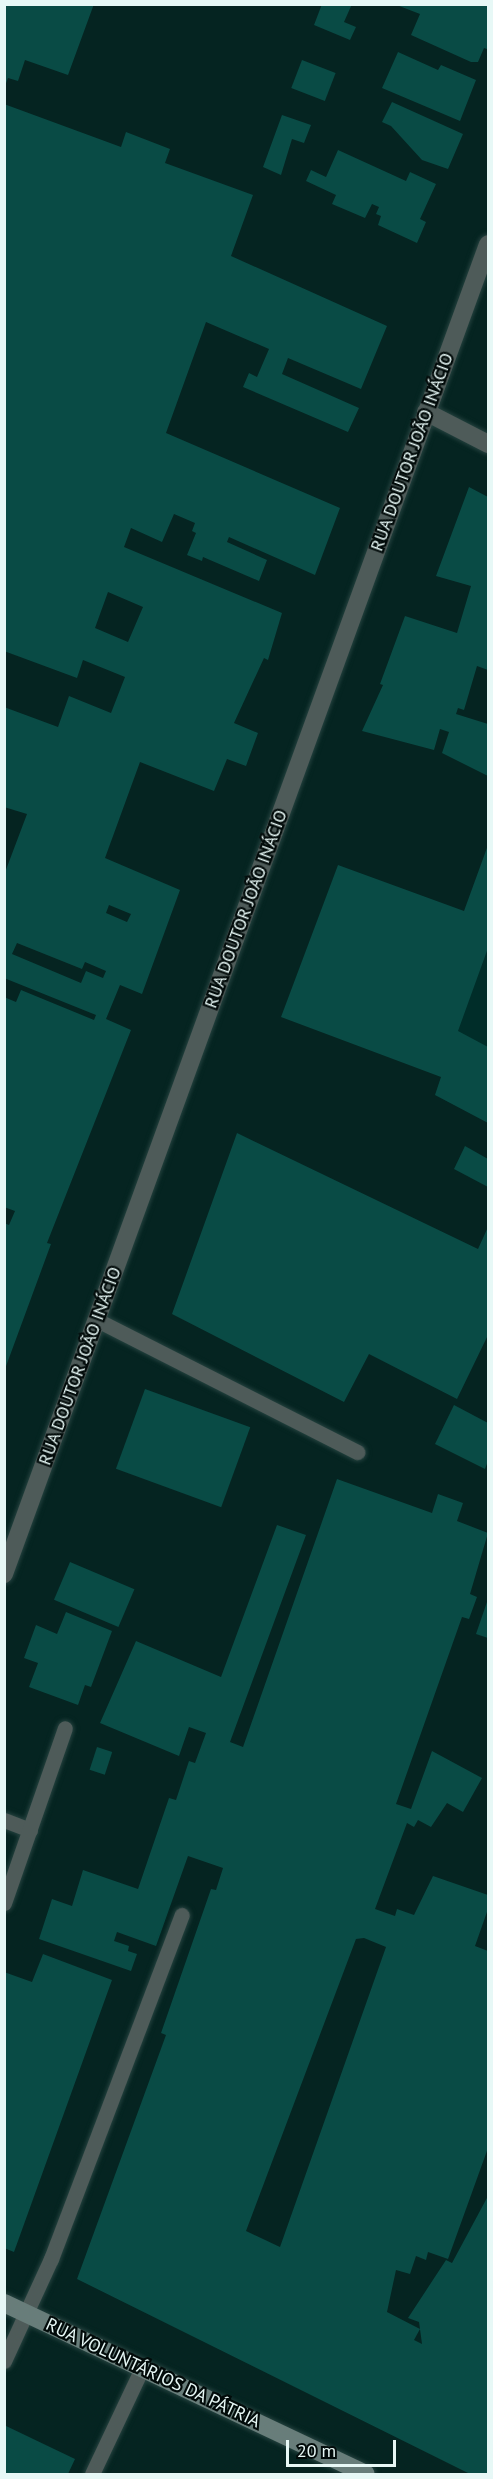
<!DOCTYPE html>
<meta charset="utf-8">
<style>
body{margin:0}
#map{position:relative;width:493px;height:2479px;overflow:hidden;background:#052421;font-family:"PT Sans",sans-serif}
div>[style]{position:absolute}
.built>*{inset:0;background:#002d29}
.building>*{inset:0;background:#094b45;transform-origin:0 0}
.roads{filter:drop-shadow(0 0 2px #25423f) drop-shadow(0 0 2px #25423f)}
.lane>*{height:15px;margin:-7.5px;padding:0 7.5px;transform-origin:7.5px;border-radius:7.5px;background:#4e5b59}
.street>*{height:18px;margin:-9px;padding:0 9px;transform-origin:9px;border-radius:9px;background:#4e5b59}
.secondary>*{height:18px;margin:-9px;padding:0 9px;transform-origin:9px;border-radius:9px;background:#687d7a}
span{translate:-50% -50%;white-space:nowrap;text-align:center;line-height:1.15;-webkit-text-stroke:4.5px #020b0a;paint-order:stroke}
.street-label{font-size:18px;color:#e7f8f6}
.frame{position:absolute;inset:0;border:6px solid #e7f8f6;pointer-events:none}
.scale{position:absolute;left:286px;top:2440px;width:110px;height:27px;box-sizing:border-box;border:3px solid #e7f8f6;border-top:0;padding-left:8px;font-size:18px;line-height:21px;white-space:nowrap;color:#e7f8f6;-webkit-text-stroke:4px #020b0a;paint-order:stroke}
</style>
<div id="map">
<div class="built">
<div style="clip-path:polygon(488px 937px,488px 1122px,435px 1095px)"></div>
</div>
<div class="building">
<div style="clip-path:polygon(5px 4px,94px 4px,68px 75px,25px 60px,18px 81px,8px 78px,5px 86px)"></div>
<div style="clip-path:polygon(322px 4px,352px 4px,344px 22px,356px 27px,350px 40px,314px 25px)"></div>
<div style="clip-path:polygon(394px 4px,488px 4px,487px 49px,484px 48px,478px 62px,471px 62px,411px 35px,420px 14px)"></div>
<div style="clip-path:polygon(398px 52px,438px 70px,441px 65px,476px 80px,460px 121px,382px 88px)"></div>
<div style="left:302px;top:60px;width:36px;height:30px;rotate:21deg"></div>
<div style="clip-path:polygon(392px 102px,463px 134px,448px 169px,422px 160px,391px 126px,382px 122px)"></div>
<div style="clip-path:polygon(evenodd,4px 104px,121px 147px,126px 132px,170px 149px,165px 163px,253px 195px,231px 256px,387px 326px,361px 389px,288px 358px,282px 374px,359px 408px,348px 432px,243px 387px,249px 373px,257px 377px,269px 349px,206px 322px,166px 433px,340px 508px,315px 575px,229px 537px,227px 542px,267px 560px,259px 581px,203px 557px,202px 561px,187px 555px,196px 533px,192px 531px,195px 523px,174px 514px,162px 542px,131px 528px,124px 547px,282px 613px,268px 660px,264px 658px,234px 723px,258px 733px,246px 766px,227px 759px,214px 791px,140px 762px,105px 858px,180px 890px,142px 994px,120px 985px,106px 1019px,131px 1030px,47px 1243px,51px 1244px,5px 1369px,4px 1223px,9px 1225px,15px 1211px,4px 1207px,4px 997px,16px 1002px,21px 990px,94px 1020px,96px 1015px,4px 978px,4px 875px,27px 814px,4px 807px,4px 707px,58px 727px,69px 696px,111px 713px,125px 677px,83px 660px,77px 678px,4px 651px,4px 104px,108px 592px,143px 607px,128px 642px,95px 628px,108px 592px,4px 104px,109px 905px,131px 914px,127px 922px,106px 913px,109px 905px,4px 104px,17px 943px,82px 969px,85px 962px,106px 971px,103px 978px,86px 971px,81px 983px,12px 954px,17px 943px)"></div>
<div style="clip-path:polygon(282px 115px,311px 125px,304px 143px,292px 139px,281px 175px,263px 167px)"></div>
<div style="clip-path:polygon(338px 150px,406px 181px,410px 172px,436px 184px,420px 219px,426px 222px,417px 243px,378px 225px,381px 216px,376px 214px,379px 207px,372px 204px,365px 218px,332px 204px,336px 195px,306px 181px,311px 170px,326px 177px)"></div>
<div style="clip-path:polygon(469px 487px,488px 497px,488px 670px,477px 666px,464px 710px,458px 708px,456px 714px,488px 724px,488px 776px,442px 753px,449px 732px,440px 729px,434px 750px,362px 731px,383px 685px,380px 684px,405px 616px,457px 633px,471px 586px,436px 576px)"></div>
<div style="clip-path:polygon(488px 845px,488px 948px,458px 1031px,488px 1047px,488px 1123px,435px 1095px,441px 1077px,281px 1017px,338px 865px,464px 911px)"></div>
<div style="clip-path:polygon(237px 1133px,478px 1249px,488px 1227px,488px 1335px,457px 1399px,369px 1354px,344px 1402px,172px 1314px)"></div>
<div style="clip-path:polygon(465px 1146px,488px 1159px,488px 1187px,454px 1169px)"></div>
<div style="left:145px;top:1389px;width:112px;height:85px;rotate:20deg"></div>
<div style="clip-path:polygon(454px 1405px,488px 1423px,488px 1461px,485px 1469px,435px 1444px)"></div>
<div style="clip-path:polygon(evenodd,337px 1479px,432px 1513px,438px 1494px,463px 1503px,457px 1521px,488px 1533px,470px 1594px,477px 1597px,469px 1619px,462px 1617px,396px 1804px,411px 1809px,432px 1751px,482px 1778px,463px 1812px,447px 1803px,431px 1827px,418px 1820px,414px 1827px,407px 1823px,375px 1909px,395px 1916px,397px 1909px,414px 1915px,433px 1876px,488px 1895px,488px 1909px,475px 1946px,488px 1951px,488px 2148px,448px 2259px,428px 2252px,426px 2260px,416px 2256px,410px 2274px,396px 2270px,387px 2312px,420px 2329px,414px 2340px,422px 2344px,419px 2322px,408px 2318px,446px 2260px,452px 2263px,488px 2196px,488px 2474px,470px 2474px,77px 2279px,166px 2035px,161px 2033px,211px 1889px,216px 1890px,223px 1868px,188px 1856px,156px 1946px,117px 1932px,114px 1941px,129px 1946px,128px 1951px,137px 1954px,131px 1971px,39px 1939px,52px 1899px,72px 1906px,83px 1870px,138px 1889px,169px 1798px,176px 1800px,189px 1761px,195px 1763px,206px 1733px,189px 1727px,179px 1756px,100px 1723px,136px 1641px,221px 1677px,277px 1525px,306px 1535px,230px 1742px,243px 1747px,337px 1479px,364px 1938px,386px 1947px,280px 2247px,246px 2231px,356px 1939px,364px 1938px)"></div>
<div style="left:70px;top:1562px;width:70px;height:41px;rotate:23deg"></div>
<div style="clip-path:polygon(488px 1599px,488px 1638px,476px 1634px)"></div>
<div style="clip-path:polygon(66px 1612px,112px 1631px,91px 1687px,85px 1685px,78px 1705px,29px 1687px,38px 1663px,24px 1658px,36px 1625px,57px 1634px)"></div>
<div style="left:97px;top:1747px;width:16px;height:24px;rotate:18deg"></div>
<div style="clip-path:polygon(43px 1954px,112px 1980px,14px 2252px,4px 2248px,4px 1972px,32px 1982px)"></div>
<div style="clip-path:polygon(4px 2425px,75px 2459px,68px 2474px,4px 2474px)"></div>
</div>
<div class="roads">
<div class="lane">
<div style="left:97px;top:1320px;width:292px;rotate:26.9deg"></div>
<div style="left:4px;top:1820px;width:28px;rotate:21deg"></div>
<div style="left:4px;top:1903px;width:185px;rotate:-70.8deg"></div>
<div style="left:4px;top:2361px;width:112px;rotate:-65.3deg"></div>
<div style="left:51px;top:2259px;width:368px;rotate:-69.2deg"></div>
<div style="left:92px;top:2474px;width:117px;rotate:-64.7deg"></div>
</div>
<div class="street">
<div style="left:426px;top:412px;width:70px;rotate:27.3deg"></div>
<div style="left:4px;top:1574px;width:1415px;rotate:-70deg"></div>
</div>
<div class="secondary">
<div style="left:4px;top:2303px;width:400px;rotate:25.3deg"></div>
</div>
</div>
<div class="street-label">
<span style="left:412px;top:452px;rotate:-70deg">RUA DOUTOR JOÃO INÁCIO</span>
<span style="left:246px;top:909px;rotate:-70deg">RUA DOUTOR JOÃO INÁCIO</span>
<span style="left:80px;top:1366px;rotate:-70deg">RUA DOUTOR JOÃO INÁCIO</span>
<span style="left:153px;top:2373px;rotate:25deg">RUA VOLUNTÁRIOS DA PÁTRIA</span>
</div>
<div class="frame"></div>
<div class="scale">20 m</div>
</div>
